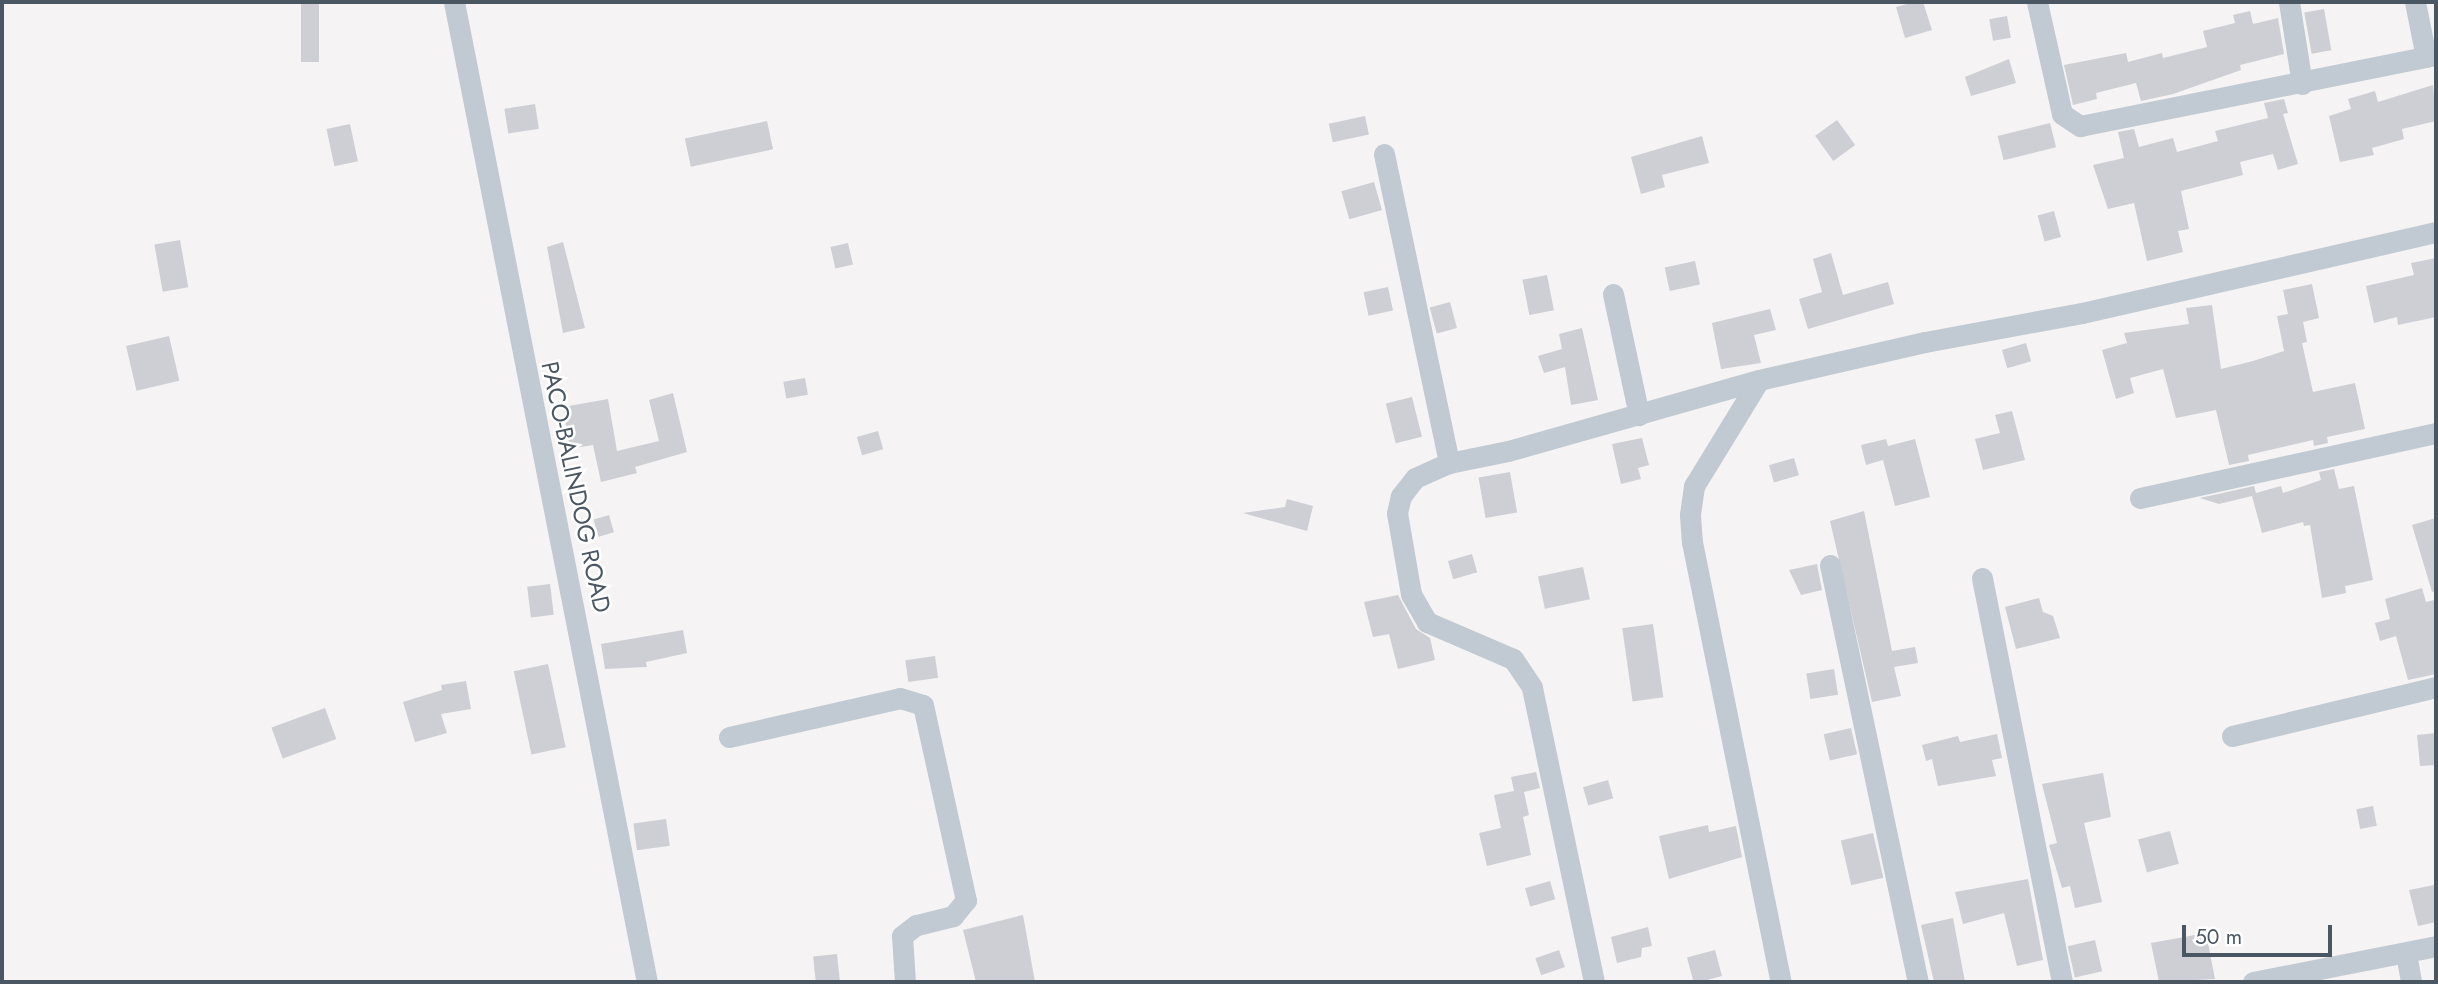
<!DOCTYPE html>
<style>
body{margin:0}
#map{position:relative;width:2438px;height:984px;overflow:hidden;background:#f5f3f3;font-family:Jost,sans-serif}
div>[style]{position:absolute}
.building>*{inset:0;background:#cdcfd5;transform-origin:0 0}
.minor>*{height:21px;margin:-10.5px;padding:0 10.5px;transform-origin:10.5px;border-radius:10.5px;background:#c1cad2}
span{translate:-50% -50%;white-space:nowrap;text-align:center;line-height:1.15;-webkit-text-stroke:5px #fff;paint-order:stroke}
.street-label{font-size:24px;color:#4a5661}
.frame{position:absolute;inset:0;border:4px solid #4a5661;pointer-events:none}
.scale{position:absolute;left:2182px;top:925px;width:150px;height:32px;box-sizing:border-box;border:4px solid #4a5661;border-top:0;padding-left:9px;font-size:21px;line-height:24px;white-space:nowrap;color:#4a5661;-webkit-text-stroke:5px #fff;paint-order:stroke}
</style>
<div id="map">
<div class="building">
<div style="left:301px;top:2px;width:18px;height:60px"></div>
<div style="clip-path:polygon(1915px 2px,1923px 2px,1932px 30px,1905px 38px,1896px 7px)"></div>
<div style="left:2324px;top:9px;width:42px;height:20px;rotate:80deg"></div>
<div style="clip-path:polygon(2250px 11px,2253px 24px,2278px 18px,2284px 54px,2240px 65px,2241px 70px,2173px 94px,2141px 101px,2136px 83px,2096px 93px,2097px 99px,2073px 105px,2064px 65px,2126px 53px,2128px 62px,2162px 53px,2163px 58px,2207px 47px,2203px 31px,2235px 23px,2233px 15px)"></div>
<div style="left:2007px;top:16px;width:22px;height:18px;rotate:80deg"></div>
<div style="clip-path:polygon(2009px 59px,2016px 83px,1971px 96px,1965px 77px)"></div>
<div style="clip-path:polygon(2433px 85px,2436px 121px,2402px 129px,2404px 139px,2372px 148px,2374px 155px,2340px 162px,2329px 116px,2351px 109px,2348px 99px,2375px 91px,2378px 102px)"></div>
<div style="clip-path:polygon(2284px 99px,2288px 113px,2283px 114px,2298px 164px,2278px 170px,2273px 154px,2240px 162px,2243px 175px,2181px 191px,2189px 229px,2178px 231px,2183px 252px,2147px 261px,2134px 203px,2108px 209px,2093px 165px,2124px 158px,2118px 132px,2134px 129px,2139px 147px,2173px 138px,2177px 152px,2218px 141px,2215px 131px,2268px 118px,2264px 103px)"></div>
<div style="left:535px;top:104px;width:25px;height:31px;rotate:81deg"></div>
<div style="left:1365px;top:116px;width:19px;height:37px;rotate:78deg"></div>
<div style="left:1837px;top:120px;width:31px;height:27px;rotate:54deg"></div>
<div style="left:767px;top:121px;width:29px;height:84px;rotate:78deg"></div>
<div style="left:2050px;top:123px;width:25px;height:54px;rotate:76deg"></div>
<div style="left:350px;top:124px;width:38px;height:24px;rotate:78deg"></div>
<div style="clip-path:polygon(1702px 136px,1709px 163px,1662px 175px,1665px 187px,1641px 194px,1631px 157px)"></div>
<div style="left:1374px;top:182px;width:29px;height:34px;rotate:74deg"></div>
<div style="left:2054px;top:211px;width:27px;height:17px;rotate:75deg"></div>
<div style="left:180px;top:240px;width:48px;height:26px;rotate:80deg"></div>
<div style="clip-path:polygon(563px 242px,585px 328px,563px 333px,547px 247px)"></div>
<div style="left:848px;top:243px;width:22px;height:18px;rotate:77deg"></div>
<div style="clip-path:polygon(1831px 253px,1843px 295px,1888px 282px,1894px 304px,1808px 329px,1799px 299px,1822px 292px,1813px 259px)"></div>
<div style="clip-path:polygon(2436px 258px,2436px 317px,2398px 325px,2397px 317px,2374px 323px,2366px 286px,2414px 275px,2411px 263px)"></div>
<div style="left:1695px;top:261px;width:24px;height:31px;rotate:78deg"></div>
<div style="left:1547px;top:275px;width:36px;height:25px;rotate:79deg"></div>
<div style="clip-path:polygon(2312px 284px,2319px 318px,2303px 322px,2307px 342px,2302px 343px,2313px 392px,2355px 383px,2365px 429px,2327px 437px,2328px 443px,2314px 446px,2313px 440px,2248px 455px,2249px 461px,2229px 465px,2216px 410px,2176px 418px,2163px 369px,2130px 378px,2134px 393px,2116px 399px,2102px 350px,2127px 343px,2124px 333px,2189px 324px,2186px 308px,2212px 305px,2221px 369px,2253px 361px,2284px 351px,2277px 316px,2288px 314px,2283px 290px)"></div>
<div style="left:1388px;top:287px;width:24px;height:25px;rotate:78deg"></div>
<div style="left:1450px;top:302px;width:27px;height:21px;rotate:75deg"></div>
<div style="clip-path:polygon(1770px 309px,1776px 330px,1754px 335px,1761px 363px,1721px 369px,1712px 323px)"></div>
<div style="clip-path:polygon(1582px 328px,1598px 400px,1571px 405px,1565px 367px,1544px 373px,1538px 356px,1562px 349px,1559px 334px)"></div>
<div style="left:169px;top:336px;width:46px;height:44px;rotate:77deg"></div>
<div style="left:2026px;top:343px;width:19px;height:25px;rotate:74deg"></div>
<div style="left:805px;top:378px;width:17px;height:22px;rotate:80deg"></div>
<div style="clip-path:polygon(673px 393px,687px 452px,635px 467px,637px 473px,601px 482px,593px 445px,570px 449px,563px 407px,608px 399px,617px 451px,659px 441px,649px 400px)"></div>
<div style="left:1412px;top:397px;width:41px;height:27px;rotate:76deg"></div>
<div style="clip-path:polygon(2012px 411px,2025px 460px,1983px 470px,1975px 439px,2000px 433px,1995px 415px)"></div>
<div style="left:878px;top:431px;width:19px;height:22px;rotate:74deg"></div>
<div style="clip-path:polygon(1642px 438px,1649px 465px,1638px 468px,1641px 479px,1621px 484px,1612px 444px)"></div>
<div style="clip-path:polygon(1886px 439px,1888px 446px,1915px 439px,1930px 497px,1895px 506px,1883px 460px,1866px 465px,1861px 445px)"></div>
<div style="left:1794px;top:458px;width:18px;height:26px;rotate:74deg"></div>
<div style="clip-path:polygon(2334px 469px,2339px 489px,2354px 486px,2373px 580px,2345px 586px,2346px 593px,2322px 598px,2310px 525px,2304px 526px,2303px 522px,2262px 533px,2252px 496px,2219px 504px,2200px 498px,2254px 486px,2256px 493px,2281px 486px,2283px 493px,2321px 480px,2319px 472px)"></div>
<div style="left:1510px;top:472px;width:41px;height:32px;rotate:80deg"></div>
<div style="clip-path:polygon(1287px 499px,1313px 506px,1307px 531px,1243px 513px,1285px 507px)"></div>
<div style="clip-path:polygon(1864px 511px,1892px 651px,1915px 647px,1918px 663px,1894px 667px,1901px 696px,1872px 702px,1830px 521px)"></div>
<div style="left:609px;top:515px;width:18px;height:16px;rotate:74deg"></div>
<div style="clip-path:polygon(2436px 518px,2436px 591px,2432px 592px,2412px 525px)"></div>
<div style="left:1472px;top:554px;width:19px;height:25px;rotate:74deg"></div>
<div style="clip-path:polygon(1817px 564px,1822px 590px,1801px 595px,1789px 570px)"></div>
<div style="left:1583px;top:567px;width:33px;height:46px;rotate:78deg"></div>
<div style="left:550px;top:584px;width:31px;height:23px;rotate:83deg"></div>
<div style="clip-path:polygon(2422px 588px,2426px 602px,2434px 600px,2436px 608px,2436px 674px,2408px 680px,2396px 636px,2380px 641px,2375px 623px,2390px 619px,2385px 599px)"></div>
<div style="clip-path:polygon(1398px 595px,1416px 629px,1430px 638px,1435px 660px,1398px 669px,1389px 634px,1373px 637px,1364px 602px)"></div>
<div style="clip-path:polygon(2039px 598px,2043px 612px,2053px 616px,2060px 638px,2016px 649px,2005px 607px)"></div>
<div style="left:1653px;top:624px;width:74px;height:31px;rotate:82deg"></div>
<div style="clip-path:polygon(683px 630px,687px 653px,646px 662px,647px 667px,605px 669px,601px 644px)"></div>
<div style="left:935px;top:656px;width:22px;height:30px;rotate:82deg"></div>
<div style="left:548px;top:664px;width:85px;height:35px;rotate:78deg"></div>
<div style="left:1834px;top:669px;width:26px;height:28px;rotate:81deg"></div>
<div style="clip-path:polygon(466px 681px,471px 709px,441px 714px,447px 733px,415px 742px,403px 702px,442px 690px,441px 685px)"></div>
<div style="left:325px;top:708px;width:33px;height:57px;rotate:70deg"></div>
<div style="left:1851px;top:728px;width:27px;height:28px;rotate:77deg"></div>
<div style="clip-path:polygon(2436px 733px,2436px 765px,2420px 766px,2417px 735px)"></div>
<div style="clip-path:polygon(1997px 734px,2002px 758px,1992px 760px,1996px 776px,1938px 786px,1932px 759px,1926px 761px,1922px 745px,1958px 736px,1960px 742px)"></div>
<div style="clip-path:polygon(1536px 772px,1540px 788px,1524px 792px,1529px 815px,1523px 817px,1531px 855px,1487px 866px,1479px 833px,1501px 828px,1494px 795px,1514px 791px,1511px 777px)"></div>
<div style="clip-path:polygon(2103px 773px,2111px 817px,2084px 823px,2102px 902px,2075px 908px,2070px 886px,2062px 888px,2049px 845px,2057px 843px,2042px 784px)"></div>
<div style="left:1608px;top:780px;width:19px;height:26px;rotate:74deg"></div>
<div style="left:2373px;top:806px;width:20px;height:17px;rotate:79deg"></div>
<div style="left:666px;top:819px;width:27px;height:33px;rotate:82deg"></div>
<div style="clip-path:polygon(1708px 825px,1709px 832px,1736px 826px,1742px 857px,1669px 879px,1659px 836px)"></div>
<div style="left:2170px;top:831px;width:34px;height:33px;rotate:75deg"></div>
<div style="left:1873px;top:833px;width:46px;height:33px;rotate:77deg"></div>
<div style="clip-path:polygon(2028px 879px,2043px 960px,2017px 966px,2004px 913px,1963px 924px,1955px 892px)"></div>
<div style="left:1550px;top:881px;width:19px;height:26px;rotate:74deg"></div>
<div style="clip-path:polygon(2434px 885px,2436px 922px,2418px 926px,2409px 890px)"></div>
<div style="clip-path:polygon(1023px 915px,1035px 982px,976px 982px,963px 930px)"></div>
<div style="clip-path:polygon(1953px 918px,1965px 982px,1934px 982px,1921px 925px)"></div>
<div style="clip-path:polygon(1648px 927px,1652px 946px,1642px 948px,1641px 957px,1617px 963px,1611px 937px)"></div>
<div style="clip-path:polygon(2206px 933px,2215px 979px,2159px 982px,2151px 943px)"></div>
<div style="left:2095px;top:940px;width:32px;height:28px;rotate:77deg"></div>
<div style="left:1559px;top:950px;width:18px;height:25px;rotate:71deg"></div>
<div style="left:1715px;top:950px;width:27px;height:29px;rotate:75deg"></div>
<div style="left:837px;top:954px;width:28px;height:24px;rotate:84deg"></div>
</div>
<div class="minor">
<div style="left:454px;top:2px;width:999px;rotate:78.86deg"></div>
<div style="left:2037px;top:2px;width:115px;rotate:77.4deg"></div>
<div style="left:2062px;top:114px;width:22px;rotate:34deg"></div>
<div style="left:2080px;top:126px;width:363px;rotate:-11.3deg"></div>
<div style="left:2289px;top:2px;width:83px;rotate:81deg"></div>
<div style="left:2415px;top:2px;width:56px;rotate:78.7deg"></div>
<div style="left:1384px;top:154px;width:316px;rotate:78.1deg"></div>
<div style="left:1613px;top:294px;width:124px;rotate:77.9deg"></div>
<div style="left:1759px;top:380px;width:124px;rotate:121.5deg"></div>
<div style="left:1694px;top:486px;width:29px;rotate:98deg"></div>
<div style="left:1690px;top:515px;width:27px;rotate:86deg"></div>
<div style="left:1692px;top:542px;width:449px;rotate:78.6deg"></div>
<div style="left:2140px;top:498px;width:303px;rotate:-12.4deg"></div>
<div style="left:1830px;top:565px;width:426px;rotate:78.1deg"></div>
<div style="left:1982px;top:578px;width:412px;rotate:78.8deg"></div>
<div style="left:2232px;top:736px;width:210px;rotate:-13.5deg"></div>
<div style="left:729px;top:737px;width:175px;rotate:-12.8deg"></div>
<div style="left:900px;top:698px;width:24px;rotate:17deg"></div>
<div style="left:923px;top:705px;width:200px;rotate:77.6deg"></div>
<div style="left:966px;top:900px;width:21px;rotate:129deg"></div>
<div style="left:953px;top:916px;width:38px;rotate:166deg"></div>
<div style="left:916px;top:925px;width:18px;rotate:142deg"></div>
<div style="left:902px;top:936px;width:46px;rotate:86.3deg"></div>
<div style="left:2406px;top:953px;width:29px;rotate:80deg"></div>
<div style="left:1594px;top:982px;width:301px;rotate:-101.9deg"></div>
<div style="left:1532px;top:687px;width:34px;rotate:-124deg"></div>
<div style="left:1513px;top:659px;width:94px;rotate:-156.7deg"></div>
<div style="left:1427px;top:622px;width:32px;rotate:-120deg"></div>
<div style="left:1411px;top:594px;width:82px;rotate:-99.8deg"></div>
<div style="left:1397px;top:513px;width:17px;rotate:-77deg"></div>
<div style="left:1401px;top:496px;width:23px;rotate:-52deg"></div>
<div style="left:1415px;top:478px;width:37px;rotate:-24deg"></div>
<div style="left:1449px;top:463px;width:60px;rotate:-11.5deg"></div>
<div style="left:1508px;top:451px;width:261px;rotate:-15.8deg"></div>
<div style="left:1759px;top:380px;width:170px;rotate:-12.9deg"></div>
<div style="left:1925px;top:342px;width:160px;rotate:-10.5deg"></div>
<div style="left:2082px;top:313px;width:363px;rotate:-12.9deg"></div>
<div style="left:2253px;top:982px;width:187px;rotate:-11.1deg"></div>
</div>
<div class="street-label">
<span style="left:576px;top:487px;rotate:78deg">PACO-BALINDOG ROAD</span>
</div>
<div class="frame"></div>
<div class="scale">50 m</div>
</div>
